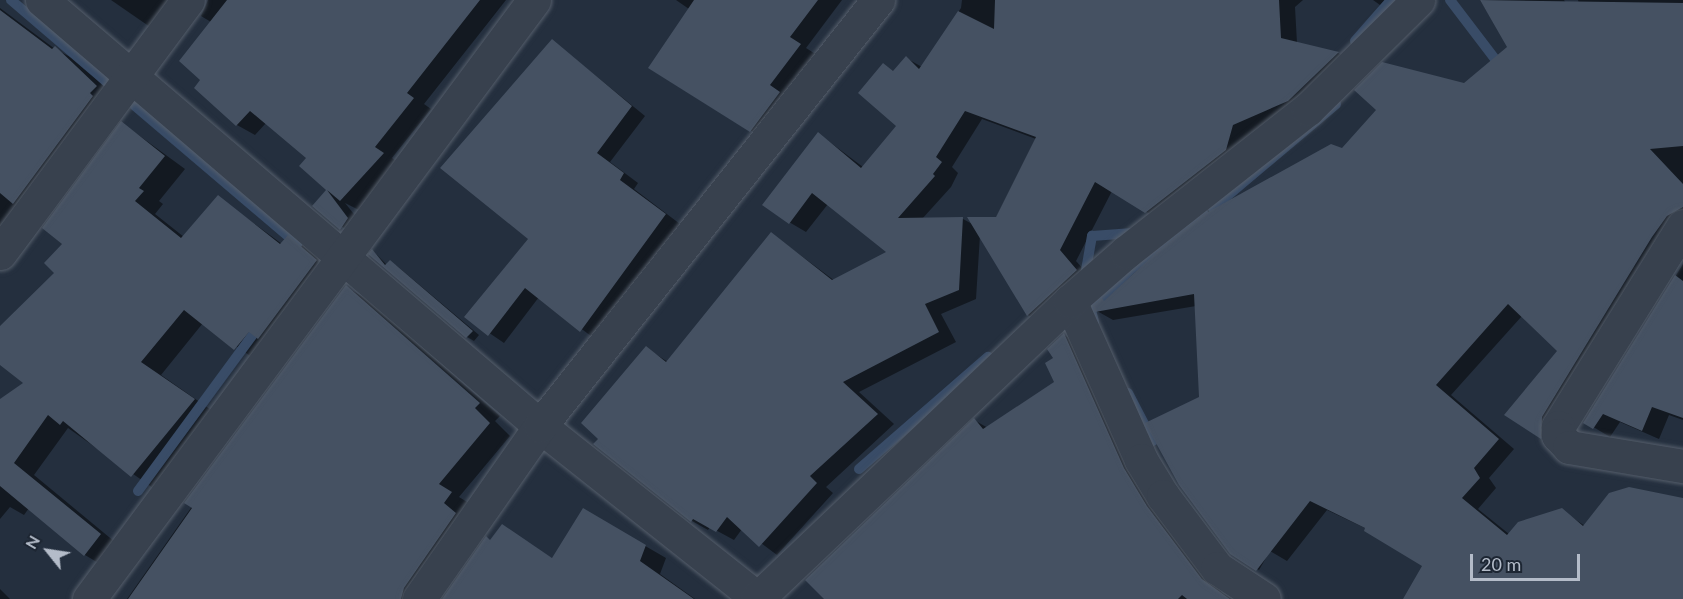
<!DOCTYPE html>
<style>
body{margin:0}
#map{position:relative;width:1683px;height:599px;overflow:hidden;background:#242f3e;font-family:Lato,sans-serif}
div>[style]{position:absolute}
.shadow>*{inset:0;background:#0007}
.stream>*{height:10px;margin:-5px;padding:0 5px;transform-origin:5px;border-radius:5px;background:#394c67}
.building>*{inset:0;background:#455162}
.roads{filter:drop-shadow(0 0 2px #565f6c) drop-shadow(0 0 2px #565f6c)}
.minor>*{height:33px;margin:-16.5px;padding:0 16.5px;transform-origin:16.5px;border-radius:16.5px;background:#38414e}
span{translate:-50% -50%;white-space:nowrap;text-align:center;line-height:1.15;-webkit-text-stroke:4.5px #1d2633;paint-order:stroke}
.north{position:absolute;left:18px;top:521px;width:60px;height:60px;-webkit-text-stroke:4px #1d2633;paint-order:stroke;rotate:300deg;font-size:16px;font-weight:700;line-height:24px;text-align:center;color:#b4bcc9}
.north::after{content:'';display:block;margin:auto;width:21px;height:27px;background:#b4bcc9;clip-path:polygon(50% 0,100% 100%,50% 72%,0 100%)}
.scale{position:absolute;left:1470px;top:554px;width:110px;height:27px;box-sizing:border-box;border:3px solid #b4bcc9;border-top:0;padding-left:8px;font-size:18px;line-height:21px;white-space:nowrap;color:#b4bcc9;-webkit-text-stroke:4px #1d2633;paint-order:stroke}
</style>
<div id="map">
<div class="shadow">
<div style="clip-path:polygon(111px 0,171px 0,153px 29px)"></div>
<div style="clip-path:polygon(208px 0,506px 0,424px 104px,431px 109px,392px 158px,401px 165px,359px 210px,345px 203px,366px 229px,359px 239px,314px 206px,328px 190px,308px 158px,266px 123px,255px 135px,237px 125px,196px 88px,202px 80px,211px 22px,201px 16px)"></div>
<div style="clip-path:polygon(676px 0,842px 0,806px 48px,817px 55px,767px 140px,750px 130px,689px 9px)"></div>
<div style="clip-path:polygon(evenodd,962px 0,1303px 0,1295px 7px,1297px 43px,1338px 53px,1355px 63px,1163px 222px,1112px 191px,1076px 261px,1093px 280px,1045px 324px,1028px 315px,980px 235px,976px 299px,941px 314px,956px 342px,859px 392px,894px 424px,826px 487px,833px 493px,777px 555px,742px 529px,734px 540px,710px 527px,708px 530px,692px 521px,600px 438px,646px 348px,668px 362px,772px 234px,835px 281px,889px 253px,828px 204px,806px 232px,789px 222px,819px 134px,863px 167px,898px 126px,883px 65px,894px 72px,906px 58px,922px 67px,961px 8px,962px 0,982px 119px,1036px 139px,996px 218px,974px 225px,963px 219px,922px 219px,951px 187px,958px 173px,952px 167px,982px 119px)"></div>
<div style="clip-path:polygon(1373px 0,1412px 0,1397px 17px)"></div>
<div style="clip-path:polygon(1480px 0,1564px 0,1588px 34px,1578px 0,1683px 0,1683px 226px,1557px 446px,1507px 415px,1559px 351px,1522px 316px,1451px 395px,1514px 449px,1489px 478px,1496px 488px,1478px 509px,1509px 534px,1561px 510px,1585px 526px,1683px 500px,1683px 599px,1423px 599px,1424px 566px,1367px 529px,1327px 510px,1287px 561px,1270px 551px,1259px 570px,1243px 561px,1201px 398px,1196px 306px,1113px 320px,1097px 311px,1342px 150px,1464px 84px,1509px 47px)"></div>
<div style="clip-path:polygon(0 8px,55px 49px,76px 60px,116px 98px,0 228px)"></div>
<div style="clip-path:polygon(553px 41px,645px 116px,610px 162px,638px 183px,634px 189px,680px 224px,595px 339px,539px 297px,504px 343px,466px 317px,530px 238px)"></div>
<div style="clip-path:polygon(122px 123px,185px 169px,159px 201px,163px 204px,155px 214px,184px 237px,218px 197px,282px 244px,288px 237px,309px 249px,337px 273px,256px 360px,203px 323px,161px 375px,214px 412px,153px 488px,68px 428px,34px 475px,121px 547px,105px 567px,85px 555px,29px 508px,24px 515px,10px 507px,0 519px,0 400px,25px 384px,0 363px,0 328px,56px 272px,64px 244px)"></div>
<div style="clip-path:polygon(373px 251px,387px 265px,390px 262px,397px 266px,479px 335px,474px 341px,467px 337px,370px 254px)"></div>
<div style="clip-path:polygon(1683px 264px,1683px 420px,1669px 415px,1659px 439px,1620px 422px,1610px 437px,1585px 422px)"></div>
<div style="clip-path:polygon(346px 287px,367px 299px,500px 416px,495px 421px,510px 436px,459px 497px,472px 505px,425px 599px,127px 599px)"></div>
<div style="clip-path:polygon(1064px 335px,1083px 346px,1144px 482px,1222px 593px,1231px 599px,832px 599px,974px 420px,988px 428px,1055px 383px,1055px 359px)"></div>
<div style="clip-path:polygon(583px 510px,666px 558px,660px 574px,695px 599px,444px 599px,503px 526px,553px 559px)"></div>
<div style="clip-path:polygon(0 589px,10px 599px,0 599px)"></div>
</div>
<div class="stream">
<div style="left:11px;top:0;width:126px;rotate:40.5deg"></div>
<div style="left:1450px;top:0;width:84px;rotate:52.7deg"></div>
<div style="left:1355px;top:41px;width:55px;rotate:-48.7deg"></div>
<div style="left:135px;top:106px;width:213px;rotate:40.4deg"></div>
<div style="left:1213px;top:208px;width:161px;rotate:-40.2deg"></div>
<div style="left:1085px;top:276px;width:41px;rotate:-80.1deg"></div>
<div style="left:1092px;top:236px;width:41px;rotate:-4.2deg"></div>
<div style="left:1094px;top:322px;width:12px;rotate:-104deg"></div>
<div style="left:1091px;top:310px;width:57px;rotate:-45.7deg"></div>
<div style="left:1131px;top:269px;width:91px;rotate:-37deg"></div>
<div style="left:1128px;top:393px;width:54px;rotate:62.5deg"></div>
<div style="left:859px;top:469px;width:171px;rotate:-41deg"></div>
<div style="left:138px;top:491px;width:206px;rotate:-53.7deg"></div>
</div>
<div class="building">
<div style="clip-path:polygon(227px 0,480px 0,407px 93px,414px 98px,375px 147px,384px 153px,340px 201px,327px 190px,348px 218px,340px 230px,312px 206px,326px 190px,299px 166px,306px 158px,250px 111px,236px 126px,194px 88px,200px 80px,179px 61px)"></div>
<div style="clip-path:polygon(694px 0,818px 0,790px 37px,801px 44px,770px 85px,780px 92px,750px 132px,648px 68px)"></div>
<div style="clip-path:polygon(995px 0,1279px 0,1281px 38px,1339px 52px,1288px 101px,1233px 125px,1226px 150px,1145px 213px,1095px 182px,1060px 250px,1077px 270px,1027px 316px,967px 217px,996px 217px,1036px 137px,965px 111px,936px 157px,942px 162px,933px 174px,935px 176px,898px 218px,963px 217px,959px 290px,925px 304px,939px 332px,843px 382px,878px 414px,810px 476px,817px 483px,759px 547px,727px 517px,716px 532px,693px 519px,691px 522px,593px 444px,598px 439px,581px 423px,646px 346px,666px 362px,771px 232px,832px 280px,886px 252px,812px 193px,789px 224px,762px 205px,818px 132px,861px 168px,896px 126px,858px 93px,883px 63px,893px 71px,906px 56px,919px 69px,958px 11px,994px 29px)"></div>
<div style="clip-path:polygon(1480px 0,1683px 3px,1683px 146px,1650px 149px,1683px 184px,1683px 207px,1667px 216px,1652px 237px,1542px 417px,1541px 439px,1504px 415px,1557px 351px,1508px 304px,1436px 385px,1499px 439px,1474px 468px,1480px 478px,1462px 498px,1507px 535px,1518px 522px,1562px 508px,1583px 526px,1609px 493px,1629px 487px,1683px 498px,1683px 599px,1403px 599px,1422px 566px,1364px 531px,1365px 528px,1310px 501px,1256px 571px,1230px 554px,1179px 485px,1145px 423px,1199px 397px,1194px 294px,1095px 312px,1093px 306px,1102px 298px,1104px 301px,1158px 251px,1206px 213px,1331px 144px,1342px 148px,1376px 110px,1354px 90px,1382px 62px,1464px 83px,1507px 47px)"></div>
<div style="clip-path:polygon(0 10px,52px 49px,55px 46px,97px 86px,90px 93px,93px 96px,13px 204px,0 193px)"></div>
<div style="clip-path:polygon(552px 39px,632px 106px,597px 153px,624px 173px,620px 180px,666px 214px,580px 332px,525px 288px,488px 336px,464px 317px,528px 239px,440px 168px)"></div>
<div style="clip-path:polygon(121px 121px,165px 156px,139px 188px,144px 191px,135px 201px,181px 238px,218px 195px,280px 244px,288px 235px,317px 260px,258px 339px,249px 332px,234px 350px,184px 310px,141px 362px,195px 399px,131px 477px,63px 421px,60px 425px,48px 415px,14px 463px,101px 534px,84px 556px,0 486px,0 399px,23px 383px,0 365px,0 326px,54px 273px,44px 263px,62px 244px,42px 228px)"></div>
<div style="clip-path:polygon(372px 249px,385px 265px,390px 260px,473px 331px,466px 338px,368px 254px)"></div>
<div style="clip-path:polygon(1675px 275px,1683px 281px,1683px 418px,1652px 407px,1642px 431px,1603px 414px,1593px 429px,1583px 423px)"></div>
<div style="clip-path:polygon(346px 285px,480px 403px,475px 408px,490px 423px,439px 484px,452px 492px,444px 503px,456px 513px,404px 588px,401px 599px,128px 599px,192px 508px,184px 503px)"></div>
<div style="clip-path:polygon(1064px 333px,1124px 468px,1147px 506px,1202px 579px,1230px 599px,1187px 599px,1182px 595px,1178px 599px,824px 599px,805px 580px,974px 418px,983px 429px,1054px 382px,1045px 363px,1053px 358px,1047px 349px)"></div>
<div style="clip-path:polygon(583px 508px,646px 545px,640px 561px,694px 599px,442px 599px,486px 536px,490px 540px,502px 524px,552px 558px)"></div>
</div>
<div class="roads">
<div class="minor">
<div style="left:42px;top:0;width:655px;rotate:40.54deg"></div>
<div style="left:540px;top:426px;width:278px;rotate:38.4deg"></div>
<div style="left:1683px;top:226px;width:237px;rotate:121.9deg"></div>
<div style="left:1558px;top:427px;width:8px;rotate:90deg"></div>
<div style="left:1558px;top:435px;width:16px;rotate:47deg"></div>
<div style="left:1569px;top:447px;width:116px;rotate:9.5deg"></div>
<div style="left:0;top:253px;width:315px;rotate:-53.4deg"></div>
<div style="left:1070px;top:301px;width:174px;rotate:65.9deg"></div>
<div style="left:1141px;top:460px;width:42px;rotate:58.6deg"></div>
<div style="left:1163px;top:496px;width:90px;rotate:53.1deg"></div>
<div style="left:1217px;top:568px;width:56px;rotate:33.4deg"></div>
<div style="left:89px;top:599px;width:746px;rotate:-53.39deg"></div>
<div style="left:419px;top:599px;width:211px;rotate:-55deg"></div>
<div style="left:540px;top:426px;width:544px;rotate:-51.57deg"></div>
<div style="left:757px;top:599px;width:432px;rotate:-43.6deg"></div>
<div style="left:1070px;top:301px;width:74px;rotate:-41.2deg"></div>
<div style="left:1126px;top:252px;width:231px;rotate:-38.2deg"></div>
<div style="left:1308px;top:109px;width:155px;rotate:-44.7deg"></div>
</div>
</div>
<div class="north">N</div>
<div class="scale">20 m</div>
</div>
